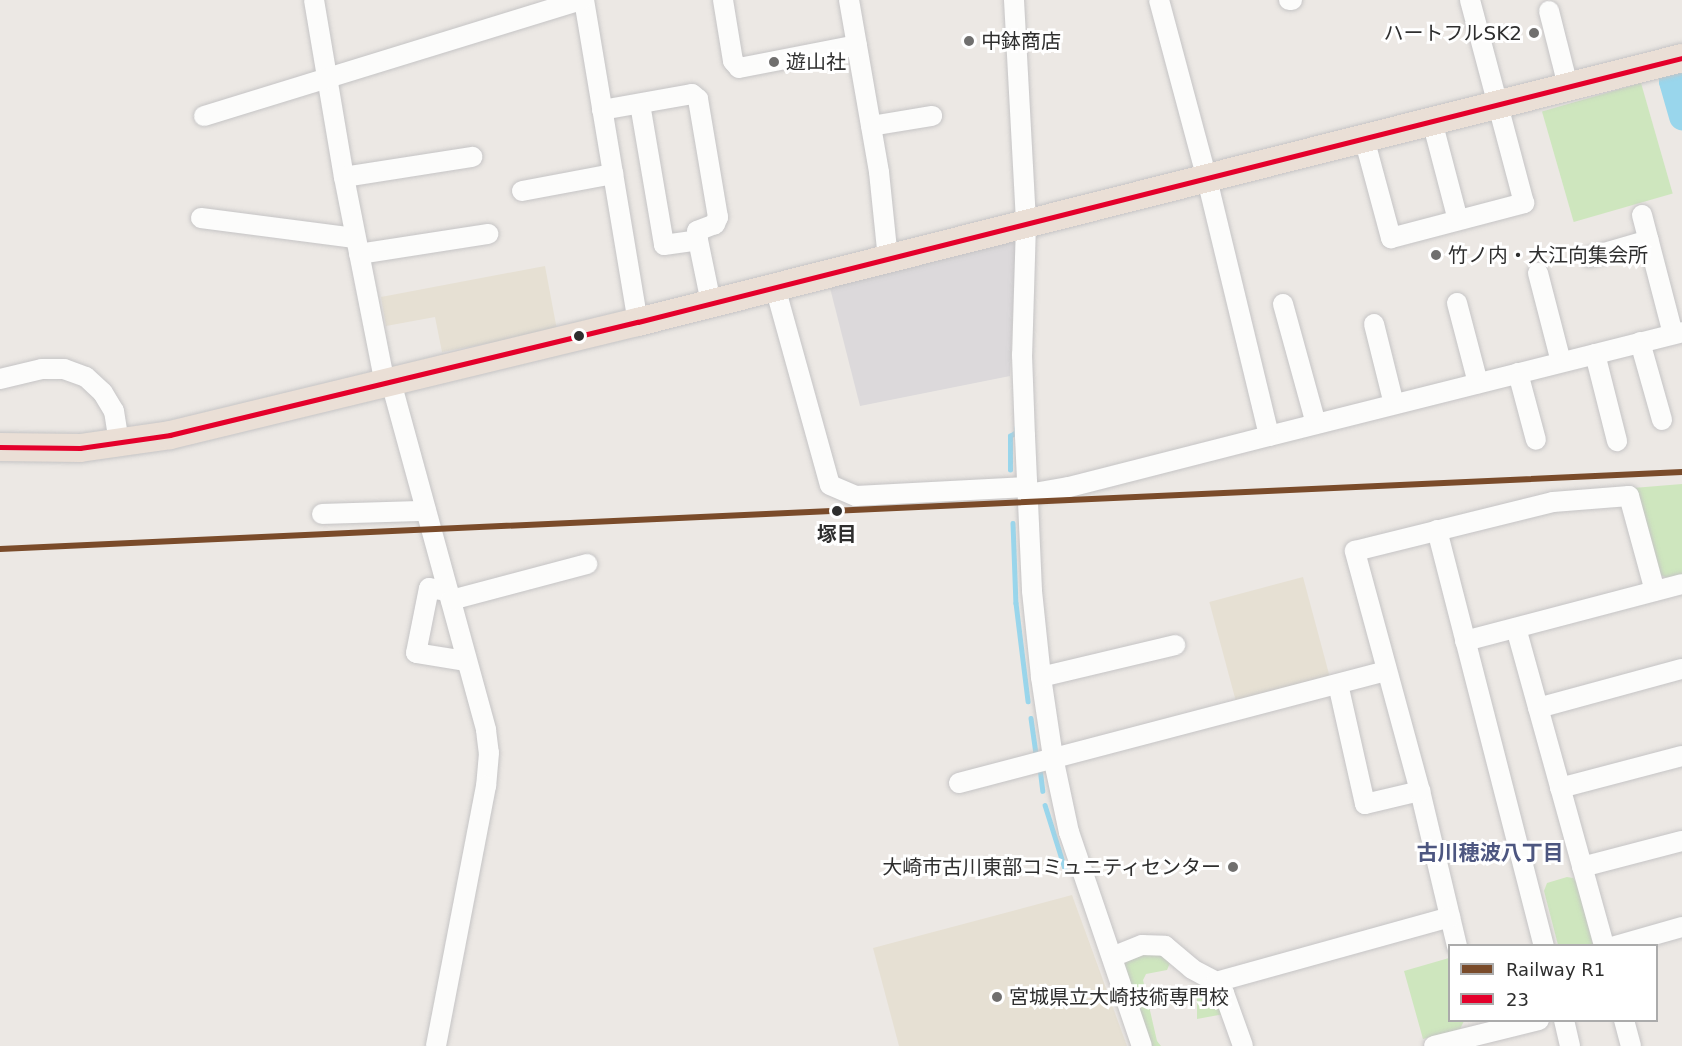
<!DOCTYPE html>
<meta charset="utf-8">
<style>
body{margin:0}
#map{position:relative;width:1682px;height:1046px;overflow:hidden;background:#ece8e4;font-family:"DejaVu Sans","Noto Sans JP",sans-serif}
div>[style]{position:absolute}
.industrial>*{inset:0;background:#dcd9db}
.education>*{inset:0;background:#e6e0d3;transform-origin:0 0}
.green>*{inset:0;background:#cee6be;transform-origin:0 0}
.stream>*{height:4.5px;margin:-2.25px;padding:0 2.25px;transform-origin:2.25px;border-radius:2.25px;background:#99d6ec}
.river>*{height:27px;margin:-13.5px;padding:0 13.5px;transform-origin:13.5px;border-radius:13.5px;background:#99d6ec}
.roads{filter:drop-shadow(0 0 2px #c5c4c5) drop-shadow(0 0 2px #c5c4c5)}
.minor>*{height:20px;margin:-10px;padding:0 10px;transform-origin:10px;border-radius:10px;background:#fcfcfb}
.highway>*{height:28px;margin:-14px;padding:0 14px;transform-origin:14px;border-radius:14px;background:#eadfd6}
.bus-1>*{height:4.5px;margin:-2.25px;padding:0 2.25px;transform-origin:2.25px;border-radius:2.25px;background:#e4002b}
.rail-1>*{height:6px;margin:-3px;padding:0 3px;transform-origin:3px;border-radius:3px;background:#7a4b2a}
.dots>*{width:16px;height:16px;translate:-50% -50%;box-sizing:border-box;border:3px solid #fff;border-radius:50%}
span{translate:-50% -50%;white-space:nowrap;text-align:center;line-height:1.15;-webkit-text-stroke:6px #fff;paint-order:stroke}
.poi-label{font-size:20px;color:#2e2e2e}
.right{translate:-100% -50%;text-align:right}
.left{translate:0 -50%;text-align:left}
.stop-label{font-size:20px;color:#2e2e2e;font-weight:700}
.neighbourhood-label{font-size:21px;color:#4d5680;font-weight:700}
.legend{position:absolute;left:1448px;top:944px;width:210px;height:78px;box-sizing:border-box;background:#fff;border:2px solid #ababab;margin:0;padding:8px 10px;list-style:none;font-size:18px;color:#2e2e2e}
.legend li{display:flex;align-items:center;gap:12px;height:30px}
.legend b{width:30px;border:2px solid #ababab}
</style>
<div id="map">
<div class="industrial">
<div style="clip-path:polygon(1016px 236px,1010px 376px,860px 406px,829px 284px)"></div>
</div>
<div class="education">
<div style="clip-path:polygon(545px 266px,557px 330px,442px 352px,435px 317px,386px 326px,381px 297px)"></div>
<div style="left:1303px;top:577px;width:103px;height:97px;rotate:75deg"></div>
<div style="clip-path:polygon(1072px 895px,1127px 1046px,899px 1046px,873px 948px)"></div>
</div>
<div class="green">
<div style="left:1641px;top:83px;width:115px;height:103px;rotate:74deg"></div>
<div style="clip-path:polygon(1682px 484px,1682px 576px,1669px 579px,1657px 573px,1633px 488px)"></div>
<div style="clip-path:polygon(1567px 877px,1573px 878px,1577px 883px,1593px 945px,1558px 945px,1544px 891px,1547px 883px)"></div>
<div style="clip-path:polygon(1158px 952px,1170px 963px,1167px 970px,1146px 974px,1143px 980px,1157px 1041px,1161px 1046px,1152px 1046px,1123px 967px,1124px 959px,1141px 953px)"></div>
<div style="clip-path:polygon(1449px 958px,1450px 1020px,1464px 1021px,1460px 1029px,1423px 1039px,1404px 971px)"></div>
<div style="clip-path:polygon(1210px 986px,1224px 1014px,1197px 1019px,1197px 990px)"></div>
</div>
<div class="stream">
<div style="left:1010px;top:470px;width:34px;rotate:-90deg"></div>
<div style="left:1010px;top:436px;width:7px;rotate:-34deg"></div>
<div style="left:1016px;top:432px;width:4px;rotate:-90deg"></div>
<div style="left:1013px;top:523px;width:80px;rotate:87.9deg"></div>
<div style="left:1016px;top:603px;width:99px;rotate:83deg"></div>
<div style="left:1031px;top:718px;width:36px;rotate:82deg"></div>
<div style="left:1040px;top:768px;width:23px;rotate:83deg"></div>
<div style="left:1045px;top:805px;width:70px;rotate:72.6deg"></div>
</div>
<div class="river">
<div style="left:1677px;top:72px;width:10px;rotate:119deg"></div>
<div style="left:1672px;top:81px;width:37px;rotate:74deg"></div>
</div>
<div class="roads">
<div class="minor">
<div style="left:314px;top:0;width:180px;rotate:80.4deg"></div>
<div style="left:344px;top:177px;width:211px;rotate:78.8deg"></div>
<div style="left:584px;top:0;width:326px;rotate:80.5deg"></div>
<div style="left:723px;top:0;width:62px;rotate:80.7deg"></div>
<div style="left:733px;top:61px;width:9px;rotate:49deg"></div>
<div style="left:739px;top:68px;width:120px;rotate:-11deg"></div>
<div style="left:849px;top:0;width:175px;rotate:80.1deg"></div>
<div style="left:879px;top:172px;width:87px;rotate:84.1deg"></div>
<div style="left:1014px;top:0;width:224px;rotate:86.9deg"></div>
<div style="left:1026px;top:224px;width:131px;rotate:91.7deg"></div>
<div style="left:1022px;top:355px;width:81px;rotate:87.9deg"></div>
<div style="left:1025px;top:436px;width:155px;rotate:87.4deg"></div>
<div style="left:1032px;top:591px;width:86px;rotate:84deg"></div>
<div style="left:1041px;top:677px;width:81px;rotate:81.5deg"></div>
<div style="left:1053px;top:757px;width:77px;rotate:78deg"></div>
<div style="left:1069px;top:832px;width:226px;rotate:71.2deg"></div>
<div style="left:1159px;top:0;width:185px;rotate:75deg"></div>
<div style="left:1207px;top:179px;width:264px;rotate:76.4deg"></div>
<div style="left:1269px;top:436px;width:426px;rotate:-14.1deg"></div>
<div style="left:1289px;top:0;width:3px"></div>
<div style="left:1549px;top:11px;width:77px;rotate:75.8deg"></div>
<div style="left:640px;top:104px;width:143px;rotate:80.3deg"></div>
<div style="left:664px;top:245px;width:34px;rotate:-8deg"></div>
<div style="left:698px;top:240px;width:64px;rotate:78.3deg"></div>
<div style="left:602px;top:110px;width:91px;rotate:-10.1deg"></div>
<div style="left:692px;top:94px;width:8px;rotate:40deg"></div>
<div style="left:698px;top:99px;width:120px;rotate:80.4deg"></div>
<div style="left:718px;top:217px;width:8px;rotate:113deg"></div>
<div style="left:715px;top:224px;width:19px;rotate:159deg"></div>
<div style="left:697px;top:231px;width:9px;rotate:84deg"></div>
<div style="left:204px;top:116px;width:395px;rotate:-17.1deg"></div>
<div style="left:1432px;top:121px;width:102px;rotate:75.3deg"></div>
<div style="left:871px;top:126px;width:62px;rotate:-9.3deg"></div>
<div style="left:1364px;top:138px;width:104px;rotate:74.9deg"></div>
<div style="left:1391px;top:238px;width:138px;rotate:-14.7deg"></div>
<div style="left:1524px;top:203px;width:210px;rotate:-104.9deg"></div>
<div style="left:344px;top:177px;width:130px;rotate:-8.9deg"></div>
<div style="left:522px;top:191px;width:93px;rotate:-10.6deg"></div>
<div style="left:1642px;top:215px;width:123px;rotate:75.4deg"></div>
<div style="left:201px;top:218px;width:155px;rotate:7.4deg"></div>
<div style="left:359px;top:254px;width:131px;rotate:-8.8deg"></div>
<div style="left:1590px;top:257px;width:61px;rotate:-16.1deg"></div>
<div style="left:1538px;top:273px;width:92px;rotate:75.5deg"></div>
<div style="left:775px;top:287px;width:205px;rotate:74.5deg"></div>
<div style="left:830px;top:485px;width:28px;rotate:23deg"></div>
<div style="left:856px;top:496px;width:171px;rotate:-3deg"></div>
<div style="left:1457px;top:303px;width:83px;rotate:75.3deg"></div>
<div style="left:1283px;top:304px;width:124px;rotate:74.6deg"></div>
<div style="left:1374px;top:324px;width:82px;rotate:76deg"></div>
<div style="left:1640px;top:342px;width:81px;rotate:74.2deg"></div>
<div style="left:1595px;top:354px;width:90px;rotate:75.8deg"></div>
<div style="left:1518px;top:373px;width:69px;rotate:75deg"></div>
<div style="left:0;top:379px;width:43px;rotate:-13.4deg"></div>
<div style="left:42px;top:369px;width:22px"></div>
<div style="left:64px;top:369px;width:23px;rotate:20deg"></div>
<div style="left:86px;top:377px;width:23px;rotate:43deg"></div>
<div style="left:103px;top:393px;width:21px;rotate:59deg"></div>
<div style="left:114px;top:411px;width:33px;rotate:81deg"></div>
<div style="left:391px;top:382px;width:361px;rotate:74.7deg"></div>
<div style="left:486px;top:730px;width:23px;rotate:83deg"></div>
<div style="left:489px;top:753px;width:33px;rotate:95deg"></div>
<div style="left:486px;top:786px;width:265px;rotate:100.9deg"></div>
<div style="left:1028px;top:494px;width:42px;rotate:-9.7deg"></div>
<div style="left:1069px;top:487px;width:206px;rotate:-14.3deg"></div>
<div style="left:322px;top:514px;width:104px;rotate:-1.7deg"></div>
<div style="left:1437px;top:530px;width:430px;rotate:75.6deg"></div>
<div style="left:448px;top:591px;width:19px;rotate:-171deg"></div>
<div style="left:429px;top:588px;width:66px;rotate:101.3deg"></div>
<div style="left:416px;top:653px;width:51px;rotate:9.1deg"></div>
<div style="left:451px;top:600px;width:141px;rotate:-14.8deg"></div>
<div style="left:1516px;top:628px;width:330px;rotate:74.5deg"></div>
<div style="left:1465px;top:641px;width:224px;rotate:-14.7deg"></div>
<div style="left:1041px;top:677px;width:138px;rotate:-13.4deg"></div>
<div style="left:1338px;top:684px;width:123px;rotate:77.3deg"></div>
<div style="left:1365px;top:804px;width:57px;rotate:-13.3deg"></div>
<div style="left:1538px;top:708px;width:149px;rotate:-15.2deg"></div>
<div style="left:959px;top:783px;width:442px;rotate:-14.7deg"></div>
<div style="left:1560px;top:788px;width:126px;rotate:-14.7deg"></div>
<div style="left:1582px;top:867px;width:103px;rotate:-14.6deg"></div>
<div style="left:1457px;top:946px;width:159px;rotate:-103.4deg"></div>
<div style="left:1420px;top:791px;width:249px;rotate:-105.2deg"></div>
<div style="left:1355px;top:551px;width:204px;rotate:-13.9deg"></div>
<div style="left:1553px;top:502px;width:76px;rotate:-4.5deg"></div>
<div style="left:1629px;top:496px;width:98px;rotate:74.7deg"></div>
<div style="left:1615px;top:946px;width:70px;rotate:-15.8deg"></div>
<div style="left:1112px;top:957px;width:32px;rotate:-22deg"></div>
<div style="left:1142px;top:945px;width:23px;rotate:2deg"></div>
<div style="left:1165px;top:946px;width:35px;rotate:40deg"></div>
<div style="left:1192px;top:969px;width:27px;rotate:28deg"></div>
<div style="left:1216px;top:982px;width:14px;rotate:54deg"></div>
<div style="left:1224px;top:993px;width:56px;rotate:70.3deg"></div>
<div style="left:1216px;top:982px;width:243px;rotate:-15.5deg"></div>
<div style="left:1564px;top:1020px;width:27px;rotate:77deg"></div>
<div style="left:1624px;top:1020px;width:27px;rotate:75deg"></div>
<div style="left:1434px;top:1046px;width:108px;rotate:-13.9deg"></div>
</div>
<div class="highway">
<div style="left:0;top:447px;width:80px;rotate:0.7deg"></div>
<div style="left:80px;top:448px;width:91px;rotate:-8.2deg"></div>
<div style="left:170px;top:435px;width:481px;rotate:-13.6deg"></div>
<div style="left:638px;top:322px;width:1077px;rotate:-14.19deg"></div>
</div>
</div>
<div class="bus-1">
<div style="left:0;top:447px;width:80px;rotate:0.7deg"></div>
<div style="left:80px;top:448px;width:91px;rotate:-8.2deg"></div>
<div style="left:170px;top:435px;width:481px;rotate:-13.6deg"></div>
<div style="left:638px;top:322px;width:1077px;rotate:-14.19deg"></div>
</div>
<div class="rail-1">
<div style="left:0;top:549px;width:1684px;rotate:-2.62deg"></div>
</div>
<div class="dots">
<div style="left:1534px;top:33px;background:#706f6e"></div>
<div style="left:969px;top:41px;background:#706f6e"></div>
<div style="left:774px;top:62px;background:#706f6e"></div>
<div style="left:1436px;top:255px;background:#706f6e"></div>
<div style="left:579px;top:336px;background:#2e2e2e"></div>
<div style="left:837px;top:511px;background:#2e2e2e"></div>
<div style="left:1233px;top:867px;background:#706f6e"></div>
<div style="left:997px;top:997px;background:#706f6e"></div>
</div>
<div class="poi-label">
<span class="right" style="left:1522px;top:33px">ハートフルSK2</span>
<span class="left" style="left:981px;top:41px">中鉢商店</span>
<span class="left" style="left:786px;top:62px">遊山社</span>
<span class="left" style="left:1448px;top:255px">竹ノ内・大江向集会所</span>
<span class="right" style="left:1221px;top:867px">大崎市古川東部コミュニティセンター</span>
<span class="left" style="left:1009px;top:997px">宮城県立大崎技術専門校</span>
</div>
<div class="stop-label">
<span style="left:837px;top:534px">塚目</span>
</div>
<div class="neighbourhood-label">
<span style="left:1490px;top:853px">古川穂波八丁目</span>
</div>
<ul class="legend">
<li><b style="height:8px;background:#7a4b2a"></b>Railway R1</li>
<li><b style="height:8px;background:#e4002b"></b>23</li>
</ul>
</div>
